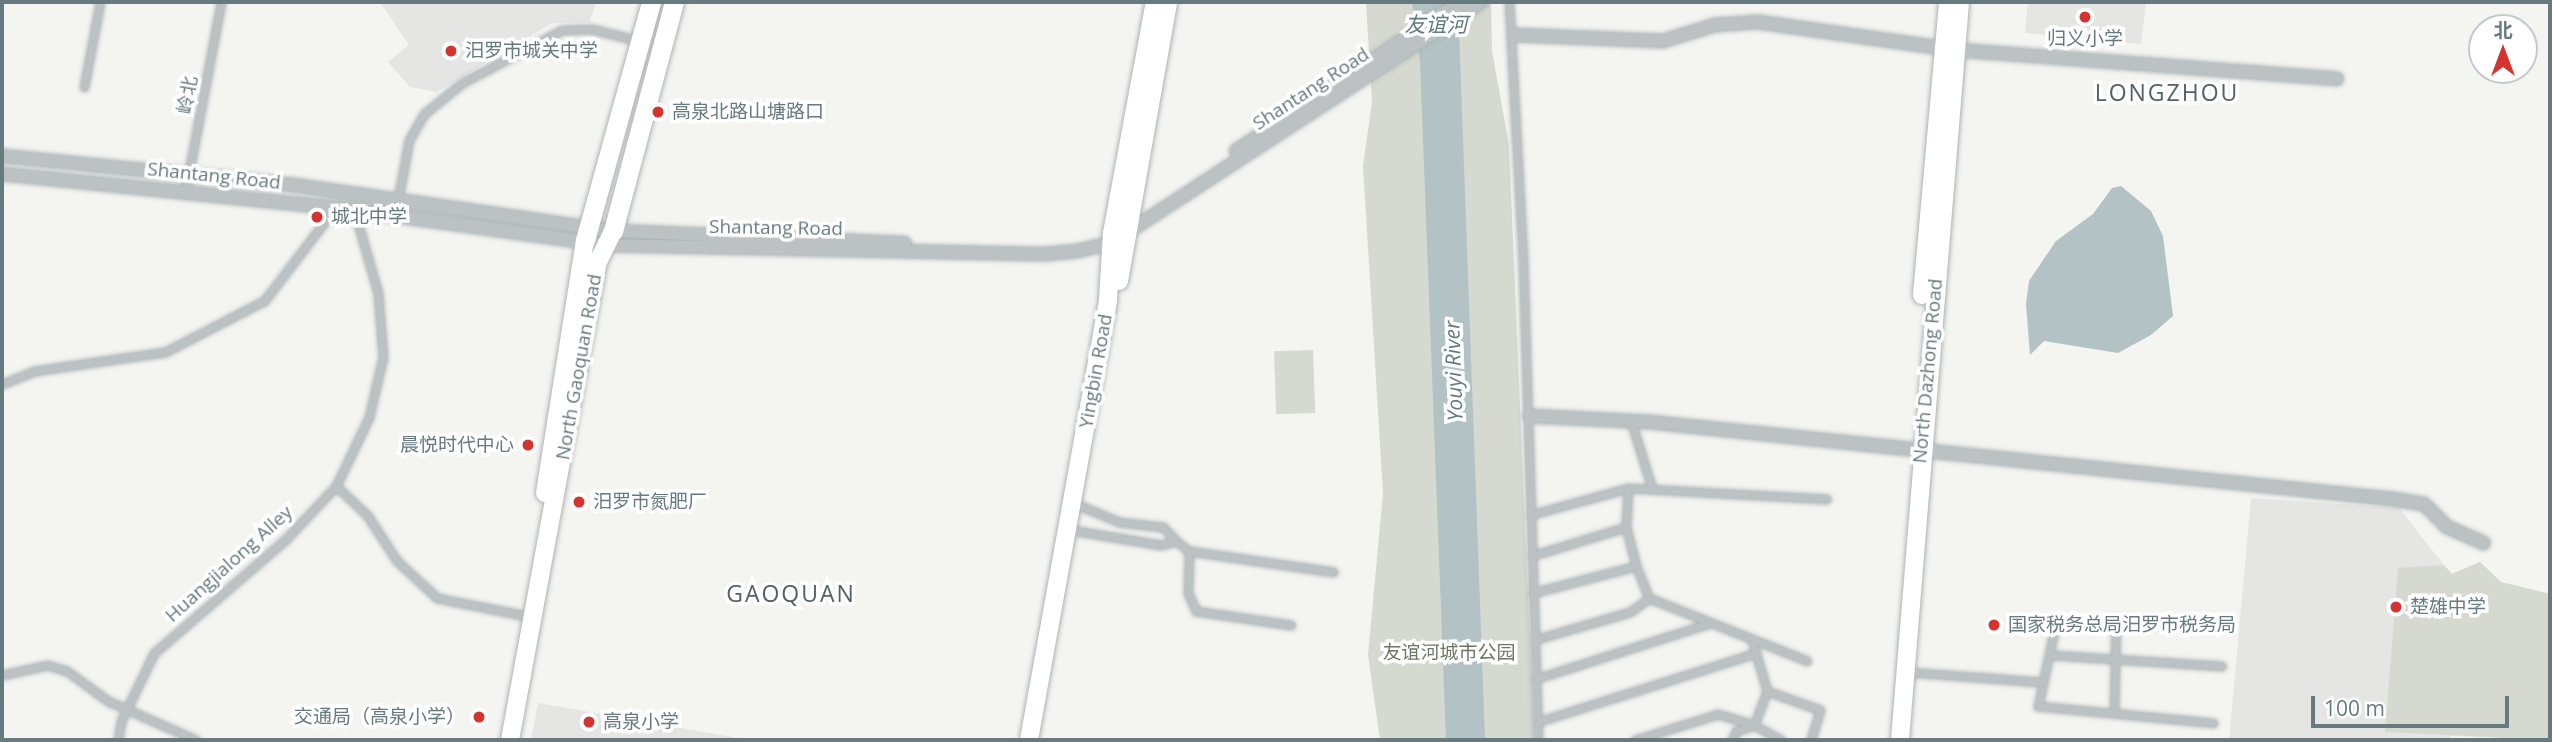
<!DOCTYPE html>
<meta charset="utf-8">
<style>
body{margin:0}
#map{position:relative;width:2552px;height:742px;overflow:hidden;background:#f4f4f1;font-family:"Open Sans","Noto Sans SC",sans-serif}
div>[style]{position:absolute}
.built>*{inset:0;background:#e5e5e4}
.green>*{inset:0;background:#d5d9d0;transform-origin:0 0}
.water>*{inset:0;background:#b3c2c4}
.roads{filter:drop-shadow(0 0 2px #acb4b6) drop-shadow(0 0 2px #acb4b6)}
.minor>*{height:7px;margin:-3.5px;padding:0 3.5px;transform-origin:3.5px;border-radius:3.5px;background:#bcc1c3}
.tertiary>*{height:12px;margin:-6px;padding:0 6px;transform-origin:6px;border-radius:6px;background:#bcc1c3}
.secondary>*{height:18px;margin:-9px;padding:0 9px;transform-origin:9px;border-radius:9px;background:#fff}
.primary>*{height:19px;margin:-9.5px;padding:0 9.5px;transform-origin:9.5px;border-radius:9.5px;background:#fff}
.dots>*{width:19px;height:19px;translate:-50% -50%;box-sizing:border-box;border:4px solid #fff;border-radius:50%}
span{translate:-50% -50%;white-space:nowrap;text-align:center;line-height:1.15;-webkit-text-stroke:7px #fff;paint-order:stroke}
.poi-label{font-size:19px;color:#667a7f}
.left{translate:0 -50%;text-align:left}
.right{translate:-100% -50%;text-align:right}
.street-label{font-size:19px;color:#667a7f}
.park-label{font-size:19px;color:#6c7764}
.water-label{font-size:21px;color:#617b7d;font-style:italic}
.quarter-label{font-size:23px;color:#536165;letter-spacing:2px}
.frame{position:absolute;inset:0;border:4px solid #667a7f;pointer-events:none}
.north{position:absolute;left:2468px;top:14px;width:70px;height:70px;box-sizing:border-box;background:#fff;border:2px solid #c2cacc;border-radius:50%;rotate:0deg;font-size:19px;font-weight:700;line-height:28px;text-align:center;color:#667a7f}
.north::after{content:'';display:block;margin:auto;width:24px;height:32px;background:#d53330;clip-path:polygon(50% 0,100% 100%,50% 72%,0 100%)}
.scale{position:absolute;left:2311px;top:696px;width:198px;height:32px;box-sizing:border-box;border:4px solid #667a7f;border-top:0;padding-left:9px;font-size:21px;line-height:24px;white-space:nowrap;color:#667a7f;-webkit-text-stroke:5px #fff;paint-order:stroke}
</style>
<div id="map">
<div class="built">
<div style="clip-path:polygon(380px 2px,597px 2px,589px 22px,552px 23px,437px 92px,410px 87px,388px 62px,409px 45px)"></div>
<div style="clip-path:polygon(2028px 2px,2146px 2px,2141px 44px,2025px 33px)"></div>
<div style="clip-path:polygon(2251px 498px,2399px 508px,2451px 574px,2480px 562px,2501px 582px,2550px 594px,2550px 740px,2452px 736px,2447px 740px,2229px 740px)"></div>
<div style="clip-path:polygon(538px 703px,749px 740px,531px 740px)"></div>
</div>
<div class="green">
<div style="clip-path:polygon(1366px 2px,1491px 2px,1492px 51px,1509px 145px,1534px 740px,1380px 740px,1368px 655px,1383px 493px,1363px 166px,1372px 102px)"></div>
<div style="left:1313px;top:350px;width:63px;height:39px;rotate:88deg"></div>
<div style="clip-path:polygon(2480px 562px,2501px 582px,2550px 594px,2550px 740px,2385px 732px,2398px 568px,2444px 565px,2452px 574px)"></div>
</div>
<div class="water">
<div style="clip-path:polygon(1412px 2px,1458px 2px,1485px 740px,1446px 740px,1420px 62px)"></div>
<div style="clip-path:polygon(2121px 186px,2151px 211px,2163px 236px,2173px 316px,2151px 335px,2118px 353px,2044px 341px,2030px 355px,2026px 304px,2029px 281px,2056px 241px,2093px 214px,2112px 188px)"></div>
</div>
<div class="roads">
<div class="minor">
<div style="left:1509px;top:2px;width:260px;rotate:86.9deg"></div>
<div style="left:1523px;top:262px;width:478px;rotate:88.2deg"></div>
<div style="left:84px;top:87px;width:86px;rotate:-79.3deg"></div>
<div style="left:185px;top:193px;width:194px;rotate:-79.3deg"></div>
<div style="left:398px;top:199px;width:60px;rotate:-79.4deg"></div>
<div style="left:409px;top:140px;width:30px;rotate:-60deg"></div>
<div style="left:424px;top:114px;width:49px;rotate:-39.2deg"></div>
<div style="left:462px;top:83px;width:113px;rotate:-27.9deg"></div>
<div style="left:562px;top:30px;width:30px;rotate:-2deg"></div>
<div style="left:592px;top:29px;width:49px;rotate:14.3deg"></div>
<div style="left:2px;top:384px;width:35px;rotate:-22deg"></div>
<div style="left:34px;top:371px;width:132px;rotate:-8.3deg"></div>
<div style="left:165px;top:352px;width:111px;rotate:-27.3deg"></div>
<div style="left:264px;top:301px;width:117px;rotate:-52.6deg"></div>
<div style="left:1631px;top:421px;width:71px;rotate:72.8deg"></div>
<div style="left:336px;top:486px;width:42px;rotate:43.1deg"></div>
<div style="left:367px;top:515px;width:55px;rotate:56.9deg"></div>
<div style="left:397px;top:561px;width:54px;rotate:42.8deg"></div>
<div style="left:437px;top:598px;width:87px;rotate:11.3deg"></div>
<div style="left:1081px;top:506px;width:41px;rotate:22.8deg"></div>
<div style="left:1119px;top:522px;width:44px;rotate:6.5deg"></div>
<div style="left:1163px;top:527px;width:19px;rotate:47deg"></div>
<div style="left:1530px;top:515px;width:102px;rotate:-15.4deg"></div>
<div style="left:1628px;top:488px;width:199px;rotate:3.2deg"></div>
<div style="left:1626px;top:527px;width:40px;rotate:75.6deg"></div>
<div style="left:1077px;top:531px;width:85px;rotate:9.5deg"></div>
<div style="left:1161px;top:545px;width:16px;rotate:-15deg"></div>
<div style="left:1176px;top:541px;width:16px;rotate:38deg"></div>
<div style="left:1189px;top:551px;width:42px;rotate:91.4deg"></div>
<div style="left:1188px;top:593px;width:20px;rotate:66deg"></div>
<div style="left:1196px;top:611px;width:96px;rotate:8.4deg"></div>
<div style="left:1189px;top:551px;width:146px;rotate:8.3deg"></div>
<div style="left:1531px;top:556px;width:99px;rotate:-17deg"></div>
<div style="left:1626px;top:527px;width:39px;rotate:-87deg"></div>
<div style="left:1532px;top:593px;width:107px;rotate:-14.6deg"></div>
<div style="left:1636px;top:566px;width:35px;rotate:68deg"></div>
<div style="left:1649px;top:598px;width:170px;rotate:21.7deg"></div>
<div style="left:2053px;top:636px;width:72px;rotate:102.1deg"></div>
<div style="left:2038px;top:706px;width:176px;rotate:5.5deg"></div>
<div style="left:1534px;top:640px;width:100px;rotate:-16.3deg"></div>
<div style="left:1630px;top:612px;width:24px;rotate:-36deg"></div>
<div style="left:2051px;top:655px;width:171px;rotate:3.7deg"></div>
<div style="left:1907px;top:672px;width:135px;rotate:4.2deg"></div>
<div style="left:2px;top:675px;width:46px;rotate:-12.5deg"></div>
<div style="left:47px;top:665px;width:21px;rotate:17deg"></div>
<div style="left:67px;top:671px;width:51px;rotate:36.2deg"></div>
<div style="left:108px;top:701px;width:96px;rotate:23.9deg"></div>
<div style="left:1535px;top:679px;width:185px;rotate:-17.7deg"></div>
<div style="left:1767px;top:691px;width:56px;rotate:19.7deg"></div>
<div style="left:1820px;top:710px;width:31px;rotate:107deg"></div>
<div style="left:2114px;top:713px;width:94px;rotate:-88.8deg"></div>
<div style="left:1537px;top:722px;width:230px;rotate:-17.5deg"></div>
<div style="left:118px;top:740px;width:19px;rotate:-81deg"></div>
<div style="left:121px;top:721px;width:76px;rotate:-64.1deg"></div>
<div style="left:154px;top:653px;width:174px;rotate:-40.8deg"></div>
<div style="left:286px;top:539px;width:73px;rotate:-46.7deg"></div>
<div style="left:336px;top:486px;width:76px;rotate:-64.4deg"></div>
<div style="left:369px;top:417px;width:62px;rotate:-76.9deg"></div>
<div style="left:383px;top:357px;width:64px;rotate:-94.5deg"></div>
<div style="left:378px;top:293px;width:86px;rotate:-106.1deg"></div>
<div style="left:1635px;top:740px;width:87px;rotate:-17.4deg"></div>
<div style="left:1718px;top:714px;width:38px;rotate:17deg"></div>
<div style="left:1754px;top:725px;width:31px;rotate:29deg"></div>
<div style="left:1732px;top:740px;width:10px;rotate:-66deg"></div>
<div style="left:1736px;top:731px;width:19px;rotate:-18deg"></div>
<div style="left:1754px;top:725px;width:36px;rotate:-69deg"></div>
<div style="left:1767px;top:691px;width:53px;rotate:-106.4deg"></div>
</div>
<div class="tertiary">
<div style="left:1514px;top:35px;width:149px;rotate:2.3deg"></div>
<div style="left:1663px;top:41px;width:54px;rotate:-17.1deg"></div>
<div style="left:1715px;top:25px;width:43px;rotate:-4deg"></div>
<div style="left:1758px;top:22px;width:199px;rotate:8.1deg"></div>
<div style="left:1955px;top:50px;width:383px;rotate:4.3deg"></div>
<div style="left:1236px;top:151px;width:269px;rotate:-33.6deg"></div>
<div style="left:2px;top:156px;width:292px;rotate:5.7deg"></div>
<div style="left:293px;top:185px;width:323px;rotate:8.2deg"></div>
<div style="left:613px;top:231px;width:292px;rotate:2.4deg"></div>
<div style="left:2px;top:174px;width:354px;rotate:5.8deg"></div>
<div style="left:354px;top:210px;width:253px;rotate:7.9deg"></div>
<div style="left:605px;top:245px;width:440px;rotate:1.2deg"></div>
<div style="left:1045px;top:254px;width:33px;rotate:-5deg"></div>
<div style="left:1078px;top:251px;width:34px;rotate:-14deg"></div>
<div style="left:1111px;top:243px;width:442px;rotate:-33.1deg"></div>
<div style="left:1529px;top:416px;width:120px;rotate:2.9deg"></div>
<div style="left:1649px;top:422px;width:747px;rotate:5.92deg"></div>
<div style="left:2392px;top:499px;width:32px;rotate:9deg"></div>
<div style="left:2424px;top:504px;width:33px;rotate:45deg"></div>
<div style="left:2447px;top:527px;width:40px;rotate:23.4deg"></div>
</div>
<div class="secondary">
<div style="left:1119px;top:281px;width:283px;rotate:-80deg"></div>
<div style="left:1922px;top:295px;width:294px;rotate:-84.9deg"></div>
<div style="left:545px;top:493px;width:256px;rotate:-81deg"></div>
<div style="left:510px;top:740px;width:484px;rotate:-79.6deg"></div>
<div style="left:597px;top:264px;width:37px;rotate:-64deg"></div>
<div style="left:1029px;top:740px;width:447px;rotate:-79.8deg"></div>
<div style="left:1108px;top:300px;width:67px;rotate:-86.6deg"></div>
<div style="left:1112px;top:233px;width:235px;rotate:-79.5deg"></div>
<div style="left:1900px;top:740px;width:740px;rotate:-85.35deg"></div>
</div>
<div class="primary">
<div style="left:613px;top:231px;width:237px;rotate:-75.1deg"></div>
<div style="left:585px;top:240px;width:247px;rotate:-74.5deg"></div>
</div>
</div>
<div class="dots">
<div style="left:2085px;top:17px;background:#d53330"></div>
<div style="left:451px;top:51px;background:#d53330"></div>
<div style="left:658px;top:112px;background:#d53330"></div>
<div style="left:317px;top:217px;background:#d53330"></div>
<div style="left:528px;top:445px;background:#d53330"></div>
<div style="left:579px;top:502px;background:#d53330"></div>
<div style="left:2396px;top:607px;background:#d53330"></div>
<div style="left:1994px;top:625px;background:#d53330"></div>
<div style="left:479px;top:717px;background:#d53330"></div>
<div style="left:589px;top:722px;background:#d53330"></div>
</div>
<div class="poi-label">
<span style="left:2085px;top:39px">归义小学</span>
<span class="left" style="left:465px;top:51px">汨罗市城关中学</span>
<span class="left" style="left:672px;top:112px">高泉北路山塘路口</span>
<span class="left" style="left:331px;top:217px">城北中学</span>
<span class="right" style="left:514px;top:445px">晨悦时代中心</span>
<span class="left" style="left:593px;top:502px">汨罗市氮肥厂</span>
<span class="left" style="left:2410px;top:607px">楚雄中学</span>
<span class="left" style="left:2008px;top:625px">国家税务总局汨罗市税务局</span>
<span class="right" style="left:465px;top:717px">交通局（高泉小学）</span>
<span class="left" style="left:603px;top:722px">高泉小学</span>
</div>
<div class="street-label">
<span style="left:1311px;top:89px;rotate:-33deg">Shantang Road</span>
<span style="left:188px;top:95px;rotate:-80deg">岭北</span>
<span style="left:214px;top:176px;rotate:6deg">Shantang Road</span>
<span style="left:776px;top:228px;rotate:1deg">Shantang Road</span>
<span style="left:579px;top:367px;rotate:-80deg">North Gaoquan Road</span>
<span style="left:1096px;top:371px;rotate:-80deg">Yingbin Road</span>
<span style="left:1928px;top:371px;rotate:-85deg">North Dazhong Road</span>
<span style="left:229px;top:564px;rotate:-42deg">Huangjialong Alley</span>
</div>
<div class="park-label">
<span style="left:1449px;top:653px">友谊河城市公园</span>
</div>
<div class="water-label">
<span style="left:1436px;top:24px">友谊河</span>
<span style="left:1453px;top:371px;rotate:-92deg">Youyi River</span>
</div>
<div class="quarter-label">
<span style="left:2167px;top:92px">LONGZHOU</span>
<span style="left:791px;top:593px">GAOQUAN</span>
</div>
<div class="frame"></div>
<div class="north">北</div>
<div class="scale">100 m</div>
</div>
